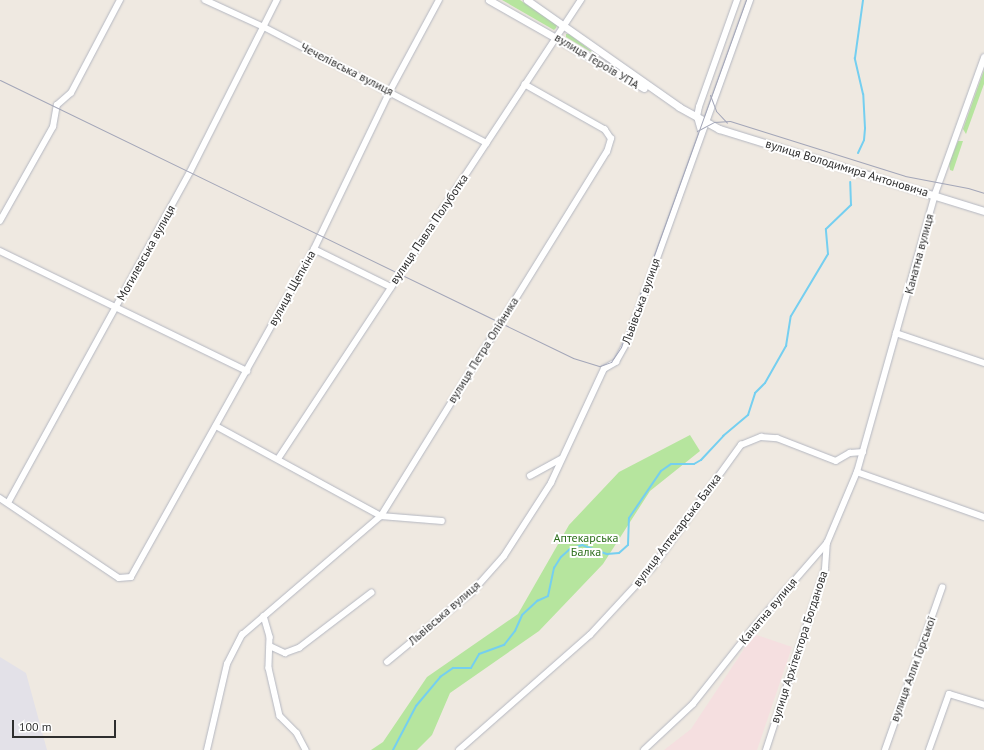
<!DOCTYPE html>
<meta charset="utf-8">
<style>
body{margin:0}
#map{position:relative;width:984px;height:750px;overflow:hidden;background:#efe9e1;font-family:"PT Sans",sans-serif}
div>[style]{position:absolute}
.industrial>*{inset:0;background:#e3e1e8}
.medical>*{inset:0;background:#f5dfe0}
.green>*{inset:0;background:#b6e59e}
.stream>*{height:2px;margin:-1px;padding:0 1px;transform-origin:1px;border-radius:1px;background:#75cff0}
.roads{filter:drop-shadow(0 0 1px #b4b7c1) drop-shadow(0 0 1px #b4b7c1)}
.minor>*{height:5.5px;margin:-2.75px;padding:0 2.75px;transform-origin:2.75px;border-radius:2.75px;background:#fff}
.tertiary>*{height:7px;margin:-3.5px;padding:0 3.5px;transform-origin:3.5px;border-radius:3.5px;background:#fff}
.tram>*{height:1px;margin:-0.5px;padding:0 0.5px;transform-origin:0.5px;border-radius:0.5px;background:#a3a6b8}
span{translate:-50% -50%;white-space:nowrap;text-align:center;line-height:1.15;-webkit-text-stroke:4px #fff;paint-order:stroke}
.street-label{font-size:12px;color:#2e2e2e}
.park-label{font-size:12px;color:#2c6e1b}
.scale{position:absolute;left:12px;top:720px;width:104px;height:18px;box-sizing:border-box;border:2px solid #2e2e2e;border-top:0;padding-left:5px;font-size:12px;line-height:14px;white-space:nowrap;color:#2e2e2e;-webkit-text-stroke:3px #fff;paint-order:stroke}
</style>
<div id="map">
<div class="industrial">
<div style="clip-path:polygon(0 657px,26px 673px,47px 750px,0 750px)"></div>
</div>
<div class="medical">
<div style="clip-path:polygon(754px 634px,792px 647px,757px 750px,664px 750px,691px 729px)"></div>
</div>
<div class="green">
<div style="clip-path:polygon(502px 0,520px 0,557px 25px,556px 28px,554px 30px)"></div>
<div style="clip-path:polygon(566px 34px,569px 34px,598px 56px,566px 37px)"></div>
<div style="clip-path:polygon(984px 70px,984px 84px,966px 134px,963px 129px)"></div>
<div style="clip-path:polygon(958px 141px,963px 141px,953px 171px,950px 170px,949px 163px)"></div>
<div style="clip-path:polygon(690px 435px,700px 451px,650px 491px,603px 564px,539px 631px,450px 693px,432px 735px,417px 750px,371px 750px,383px 742px,427px 677px,518px 614px,569px 525px,619px 472px)"></div>
</div>
<div class="stream">
<div style="left:858px;top:153px;width:14px;rotate:-65deg"></div>
<div style="left:864px;top:140px;width:12px;rotate:-85deg"></div>
<div style="left:865px;top:128px;width:34px;rotate:-93deg"></div>
<div style="left:863px;top:94px;width:37px;rotate:-103deg"></div>
<div style="left:855px;top:58px;width:59px;rotate:-82.1deg"></div>
<div style="left:393px;top:750px;width:50px;rotate:-62.4deg"></div>
<div style="left:416px;top:706px;width:38px;rotate:-50deg"></div>
<div style="left:440px;top:677px;width:16px;rotate:-35deg"></div>
<div style="left:453px;top:668px;width:18px"></div>
<div style="left:471px;top:668px;width:16px;rotate:-60deg"></div>
<div style="left:479px;top:654px;width:27px;rotate:-20deg"></div>
<div style="left:504px;top:645px;width:18px;rotate:-52deg"></div>
<div style="left:515px;top:631px;width:17px;rotate:-66deg"></div>
<div style="left:522px;top:615px;width:21px;rotate:-43deg"></div>
<div style="left:537px;top:601px;width:12px;rotate:-24deg"></div>
<div style="left:548px;top:596px;width:29px;rotate:-78deg"></div>
<div style="left:554px;top:568px;width:13px;rotate:-58deg"></div>
<div style="left:561px;top:557px;width:12px;rotate:-42deg"></div>
<div style="left:570px;top:549px;width:13px;rotate:-18deg"></div>
<div style="left:582px;top:545px;width:27px;rotate:20deg"></div>
<div style="left:607px;top:554px;width:12px;rotate:-5deg"></div>
<div style="left:619px;top:553px;width:12px;rotate:-42deg"></div>
<div style="left:628px;top:545px;width:27px;rotate:-88deg"></div>
<div style="left:629px;top:518px;width:57px;rotate:-55.8deg"></div>
<div style="left:661px;top:471px;width:12px;rotate:-35deg"></div>
<div style="left:671px;top:464px;width:23px"></div>
<div style="left:694px;top:464px;width:8px;rotate:-30deg"></div>
<div style="left:701px;top:460px;width:33px;rotate:-47deg"></div>
<div style="left:723px;top:436px;width:33px;rotate:-40deg"></div>
<div style="left:748px;top:415px;width:23px;rotate:-72deg"></div>
<div style="left:755px;top:393px;width:14px;rotate:-45deg"></div>
<div style="left:765px;top:383px;width:43px;rotate:-60.4deg"></div>
<div style="left:786px;top:346px;width:30px;rotate:-81deg"></div>
<div style="left:791px;top:316px;width:72px;rotate:-59.2deg"></div>
<div style="left:828px;top:254px;width:25px;rotate:-95deg"></div>
<div style="left:826px;top:229px;width:35px;rotate:-44deg"></div>
<div style="left:851px;top:205px;width:23px;rotate:-92deg"></div>
</div>
<div class="roads">
<div class="minor">
<div style="left:205px;top:0;width:65px;rotate:24.6deg"></div>
<div style="left:264px;top:27px;width:251px;rotate:27.5deg"></div>
<div style="left:701px;top:131px;width:15px;rotate:-106deg"></div>
<div style="left:697px;top:117px;width:10px;rotate:-79deg"></div>
<div style="left:699px;top:107px;width:114px;rotate:-70.4deg"></div>
<div style="left:0;top:221px;width:108px;rotate:-60.6deg"></div>
<div style="left:53px;top:127px;width:22px;rotate:-80deg"></div>
<div style="left:57px;top:105px;width:18px;rotate:-41deg"></div>
<div style="left:71px;top:93px;width:105px;rotate:-62.2deg"></div>
<div style="left:314px;top:249px;width:86px;rotate:26.3deg"></div>
<div style="left:0;top:251px;width:275px;rotate:25.9deg"></div>
<div style="left:896px;top:333px;width:93px;rotate:18.8deg"></div>
<div style="left:216px;top:426px;width:188px;rotate:28.6deg"></div>
<div style="left:381px;top:516px;width:61px;rotate:4.7deg"></div>
<div style="left:278px;top:459px;width:550px;rotate:-56.57deg"></div>
<div style="left:857px;top:472px;width:135px;rotate:19.5deg"></div>
<div style="left:530px;top:476px;width:35px;rotate:-29deg"></div>
<div style="left:0;top:498px;width:143px;rotate:33.9deg"></div>
<div style="left:119px;top:578px;width:12px;rotate:-5deg"></div>
<div style="left:131px;top:577px;width:376px;rotate:-60.8deg"></div>
<div style="left:314px;top:249px;width:175px;rotate:-64.3deg"></div>
<div style="left:390px;top:91px;width:103px;rotate:-61.7deg"></div>
<div style="left:8px;top:503px;width:378px;rotate:-61.2deg"></div>
<div style="left:190px;top:172px;width:193px;rotate:-63.2deg"></div>
<div style="left:264px;top:616px;width:22px;rotate:74deg"></div>
<div style="left:270px;top:637px;width:31px;rotate:92deg"></div>
<div style="left:269px;top:668px;width:49px;rotate:77.1deg"></div>
<div style="left:280px;top:716px;width:24px;rotate:45deg"></div>
<div style="left:297px;top:733px;width:19px;rotate:62deg"></div>
<div style="left:270px;top:646px;width:17px;rotate:25deg"></div>
<div style="left:285px;top:653px;width:15px;rotate:-20deg"></div>
<div style="left:299px;top:648px;width:91px;rotate:-37.4deg"></div>
<div style="left:387px;top:662px;width:110px;rotate:-39.5deg"></div>
<div style="left:472px;top:592px;width:48px;rotate:-48.4deg"></div>
<div style="left:504px;top:556px;width:87px;rotate:-57.2deg"></div>
<div style="left:551px;top:483px;width:126px;rotate:-65.1deg"></div>
<div style="left:604px;top:369px;width:14px;rotate:-30deg"></div>
<div style="left:616px;top:362px;width:23px;rotate:-61deg"></div>
<div style="left:627px;top:342px;width:363px;rotate:-70.2deg"></div>
<div style="left:207px;top:750px;width:88px;rotate:-76.9deg"></div>
<div style="left:227px;top:664px;width:33px;rotate:-63deg"></div>
<div style="left:242px;top:635px;width:183px;rotate:-40.6deg"></div>
<div style="left:381px;top:516px;width:428px;rotate:-58.2deg"></div>
<div style="left:607px;top:152px;width:14px;rotate:-73deg"></div>
<div style="left:611px;top:139px;width:11px;rotate:-124deg"></div>
<div style="left:605px;top:130px;width:92px;rotate:-150.6deg"></div>
<div style="left:459px;top:750px;width:174px;rotate:-41.3deg"></div>
<div style="left:590px;top:635px;width:91px;rotate:-47.2deg"></div>
<div style="left:652px;top:568px;width:152px;rotate:-54.1deg"></div>
<div style="left:741px;top:445px;width:22px;rotate:-22deg"></div>
<div style="left:761px;top:437px;width:16px;rotate:4deg"></div>
<div style="left:777px;top:438px;width:63px;rotate:21.3deg"></div>
<div style="left:836px;top:461px;width:16px;rotate:-30deg"></div>
<div style="left:850px;top:453px;width:13px;rotate:-4deg"></div>
<div style="left:644px;top:750px;width:67px;rotate:-43.2deg"></div>
<div style="left:693px;top:704px;width:98px;rotate:-51.6deg"></div>
<div style="left:754px;top:627px;width:111px;rotate:-49deg"></div>
<div style="left:827px;top:543px;width:77px;rotate:-67.1deg"></div>
<div style="left:857px;top:472px;width:289px;rotate:-74.3deg"></div>
<div style="left:935px;top:194px;width:145px;rotate:-70.2deg"></div>
<div style="left:766px;top:750px;width:190px;rotate:-71.9deg"></div>
<div style="left:825px;top:569px;width:26px;rotate:-86deg"></div>
<div style="left:885px;top:750px;width:172px;rotate:-70.6deg"></div>
<div style="left:929px;top:750px;width:59px;rotate:-70.3deg"></div>
<div style="left:949px;top:694px;width:37px;rotate:17deg"></div>
</div>
<div class="tertiary">
<div style="left:489px;top:0;width:178px;rotate:29.6deg"></div>
<div style="left:527px;top:0;width:186px;rotate:35.1deg"></div>
<div style="left:679px;top:107px;width:46px;rotate:28.8deg"></div>
<div style="left:719px;top:129px;width:277px;rotate:17.2deg"></div>
</div>
</div>
<div class="tram">
<div style="left:0;top:80px;width:637px;rotate:25.88deg"></div>
<div style="left:573px;top:358px;width:28px;rotate:17deg"></div>
<div style="left:600px;top:366px;width:12px;rotate:-20deg"></div>
<div style="left:611px;top:362px;width:18px;rotate:-56deg"></div>
<div style="left:621px;top:347px;width:369px;rotate:-70.2deg"></div>
<div style="left:710px;top:95px;width:17px;rotate:69deg"></div>
<div style="left:716px;top:111px;width:16px;rotate:47deg"></div>
<div style="left:697px;top:131px;width:19px;rotate:-28deg"></div>
<div style="left:714px;top:122px;width:16px;rotate:-4deg"></div>
<div style="left:730px;top:121px;width:183px;rotate:17.4deg"></div>
<div style="left:905px;top:176px;width:64px;rotate:10.8deg"></div>
<div style="left:968px;top:188px;width:17px;rotate:17deg"></div>
</div>
<div class="street-label">
<span style="left:597px;top:61px;rotate:31deg">вулиця Героїв УПА</span>
<span style="left:347px;top:69px;rotate:27deg">Чечелівська вулиця</span>
<span style="left:847px;top:168px;rotate:17deg">вулиця Володимира Антоновича</span>
<span style="left:429px;top:229px;rotate:-56deg">вулиця Павла Полуботка</span>
<span style="left:146px;top:253px;rotate:-61deg">Могилевська вулиця</span>
<span style="left:919px;top:254px;rotate:-75deg">Канатна вулиця</span>
<span style="left:292px;top:288px;rotate:-61deg">вулиця Щепкіна</span>
<span style="left:641px;top:301px;rotate:-70deg">Львівська вулиця</span>
<span style="left:483px;top:350px;rotate:-58deg">вулиця Петра Олійника</span>
<span style="left:677px;top:530px;rotate:-53deg">вулиця Аптекарська Балка</span>
<span style="left:768px;top:611px;rotate:-50deg">Канатна вулиця</span>
<span style="left:444px;top:613px;rotate:-41deg">Львівська вулиця</span>
<span style="left:799px;top:647px;rotate:-72deg">вулиця Архітектора Богданова</span>
<span style="left:913px;top:669px;rotate:-70deg">вулиця Алли Горської</span>
</div>
<div class="park-label">
<span style="left:586px;top:545px">Аптекарська<br>Балка</span>
</div>
<div class="scale">100 m</div>
</div>
